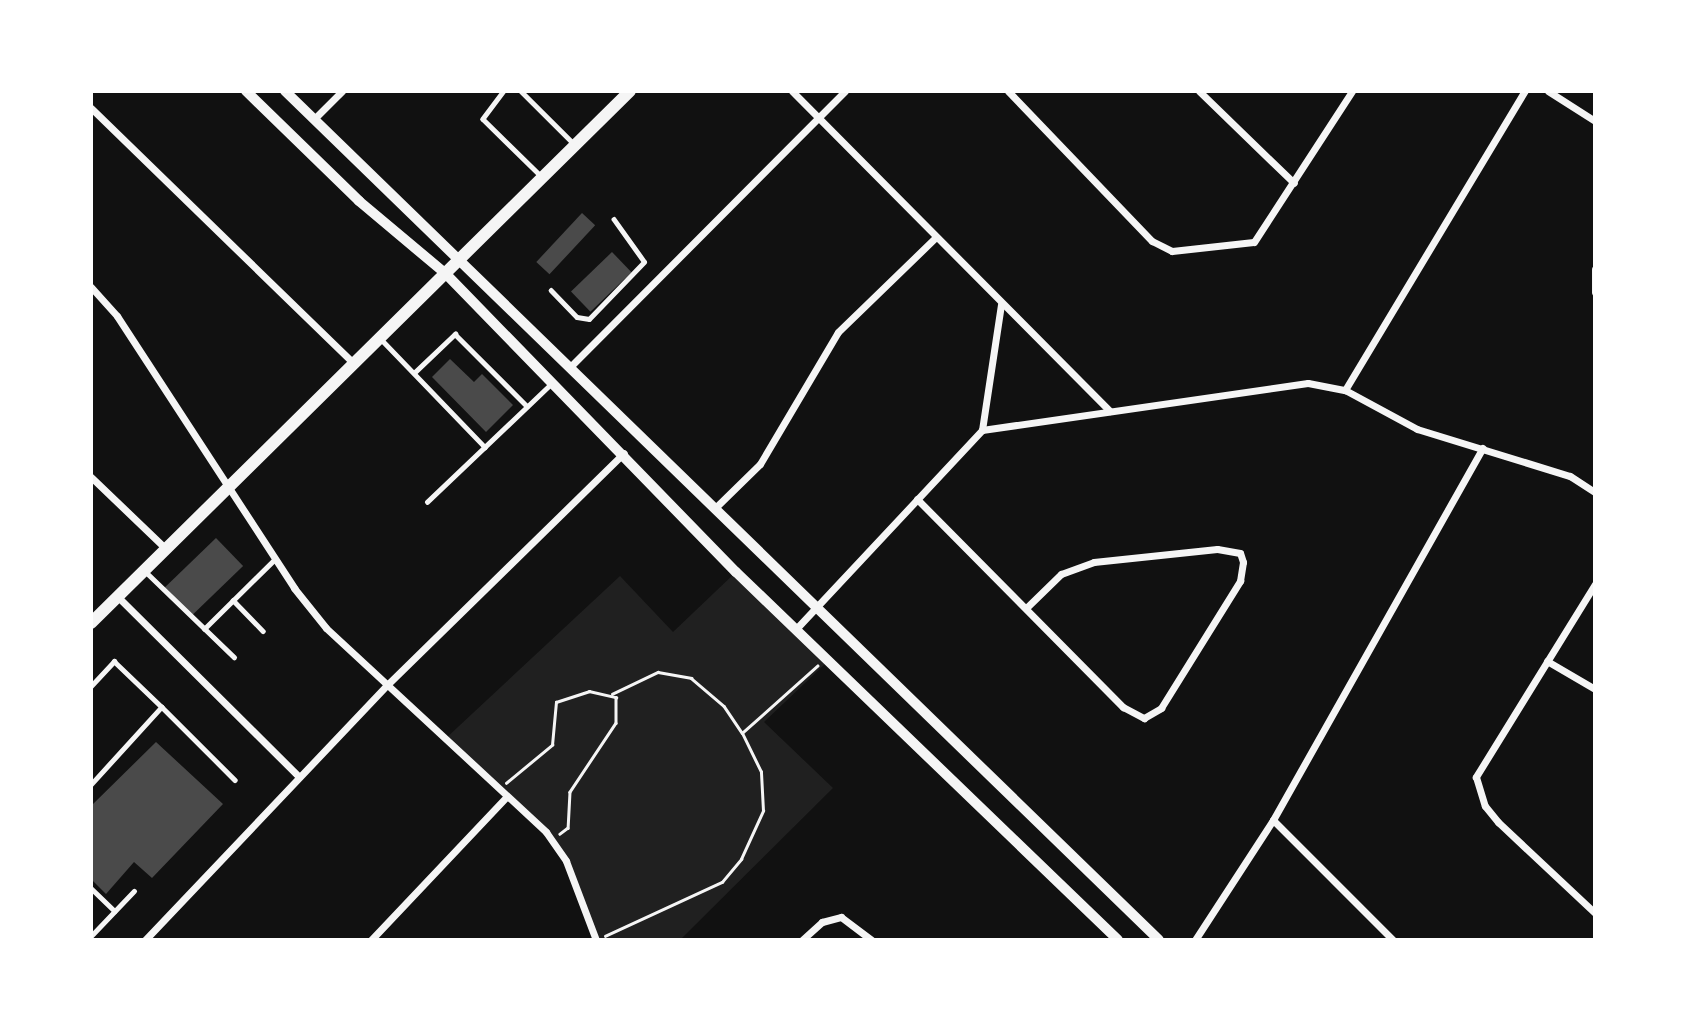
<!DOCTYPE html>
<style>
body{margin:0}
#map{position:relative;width:1686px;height:1031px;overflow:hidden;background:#111;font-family:"PT Serif",serif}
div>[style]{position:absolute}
.green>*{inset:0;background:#202020}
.building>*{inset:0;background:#4a4a4a;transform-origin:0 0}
.path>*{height:2.5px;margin:-1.25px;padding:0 1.25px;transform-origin:1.25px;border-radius:1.25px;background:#f5f5f5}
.service>*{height:4.5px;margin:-2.25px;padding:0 2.25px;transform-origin:2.25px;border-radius:2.25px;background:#f5f5f5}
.minor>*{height:7px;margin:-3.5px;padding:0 3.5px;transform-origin:3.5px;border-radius:3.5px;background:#f5f5f5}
.tertiary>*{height:10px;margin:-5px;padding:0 5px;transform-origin:5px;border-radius:5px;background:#f5f5f5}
.secondary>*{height:12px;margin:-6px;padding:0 6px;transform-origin:6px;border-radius:6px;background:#f5f5f5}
span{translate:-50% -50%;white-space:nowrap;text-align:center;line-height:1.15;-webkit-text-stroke:5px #fff;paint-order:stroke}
.frame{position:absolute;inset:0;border:93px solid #fff;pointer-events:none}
</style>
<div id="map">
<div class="green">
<div style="clip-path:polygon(736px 572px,827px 662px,764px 722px,833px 788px,680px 940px,596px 940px,566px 861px,546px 832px,444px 740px,620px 576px,673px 632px)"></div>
</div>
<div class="building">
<div style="left:582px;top:213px;width:18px;height:67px;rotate:43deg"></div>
<div style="left:612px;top:252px;width:28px;height:57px;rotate:46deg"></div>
<div style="clip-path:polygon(450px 359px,474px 382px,482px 374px,513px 405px,486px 432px,432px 377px)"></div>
<div style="left:216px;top:538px;width:39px;height:72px;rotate:46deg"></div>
<div style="clip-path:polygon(156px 742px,223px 804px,152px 878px,134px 862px,106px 894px,91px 879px,91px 806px)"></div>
</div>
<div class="path">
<div style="left:612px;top:694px;width:51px;rotate:-25.6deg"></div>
<div style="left:658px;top:672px;width:34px;rotate:10deg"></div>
<div style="left:691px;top:678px;width:43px;rotate:40.3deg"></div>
<div style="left:724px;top:706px;width:32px;rotate:56deg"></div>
<div style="left:506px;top:783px;width:60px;rotate:-39.6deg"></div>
<div style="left:552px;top:745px;width:43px;rotate:-84.7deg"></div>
<div style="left:556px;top:702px;width:35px;rotate:-18deg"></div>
<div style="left:589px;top:691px;width:28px;rotate:13deg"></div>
<div style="left:616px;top:697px;width:26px;rotate:90deg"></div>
<div style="left:616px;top:723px;width:83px;rotate:123.7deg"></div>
<div style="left:570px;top:792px;width:36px;rotate:93deg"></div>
<div style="left:568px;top:828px;width:10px;rotate:143deg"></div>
<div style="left:605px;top:936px;width:129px;rotate:-24.8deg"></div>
<div style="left:722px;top:882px;width:30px;rotate:-50deg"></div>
<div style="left:741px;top:859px;width:53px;rotate:-65.4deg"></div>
<div style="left:763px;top:811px;width:39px;rotate:-93deg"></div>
<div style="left:761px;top:772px;width:43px;rotate:-116deg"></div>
<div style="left:742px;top:733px;width:101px;rotate:-41.8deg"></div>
</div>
<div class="service">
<div style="left:504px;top:91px;width:35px;rotate:127deg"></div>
<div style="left:483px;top:119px;width:81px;rotate:44.5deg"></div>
<div style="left:521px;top:91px;width:74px;rotate:45deg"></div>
<div style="left:551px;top:290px;width:37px;rotate:46deg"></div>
<div style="left:577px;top:317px;width:12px;rotate:9deg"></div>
<div style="left:589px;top:319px;width:79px;rotate:-46deg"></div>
<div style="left:644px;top:262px;width:52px;rotate:-125.5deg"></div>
<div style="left:381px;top:339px;width:150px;rotate:46.1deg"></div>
<div style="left:414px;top:373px;width:57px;rotate:-43.6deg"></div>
<div style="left:455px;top:334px;width:102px;rotate:45deg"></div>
<div style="left:427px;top:502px;width:173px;rotate:-43.6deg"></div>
<div style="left:145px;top:571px;width:124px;rotate:44deg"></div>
<div style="left:233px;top:600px;width:43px;rotate:45.9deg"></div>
<div style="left:204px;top:629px;width:100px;rotate:-44.6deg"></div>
<div style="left:91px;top:686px;width:34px;rotate:-47deg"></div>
<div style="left:114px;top:661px;width:66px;rotate:43.8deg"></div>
<div style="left:162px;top:707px;width:105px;rotate:132.3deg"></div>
<div style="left:162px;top:707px;width:103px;rotate:45deg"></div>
<div style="left:91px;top:888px;width:33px;rotate:44deg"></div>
<div style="left:91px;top:936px;width:62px;rotate:-46.3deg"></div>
</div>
<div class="minor">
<div style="left:792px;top:91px;width:451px;rotate:45.2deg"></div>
<div style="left:1008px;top:91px;width:208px;rotate:46.2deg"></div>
<div style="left:1152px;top:241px;width:22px;rotate:27deg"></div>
<div style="left:1172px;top:251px;width:82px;rotate:-6.3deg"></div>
<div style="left:1254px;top:242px;width:180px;rotate:-57deg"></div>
<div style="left:1199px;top:91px;width:132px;rotate:44.1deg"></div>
<div style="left:1548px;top:91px;width:56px;rotate:32.6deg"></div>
<div style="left:91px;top:108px;width:367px;rotate:44.2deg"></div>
<div style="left:314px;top:119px;width:40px;rotate:-45deg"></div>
<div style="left:1595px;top:269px;width:23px;rotate:90deg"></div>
<div style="left:91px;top:287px;width:39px;rotate:48deg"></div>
<div style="left:117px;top:316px;width:325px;rotate:56.9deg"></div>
<div style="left:294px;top:588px;width:51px;rotate:51.3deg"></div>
<div style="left:326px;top:628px;width:300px;rotate:42.8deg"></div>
<div style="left:546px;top:832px;width:35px;rotate:55deg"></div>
<div style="left:566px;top:861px;width:85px;rotate:69.2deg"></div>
<div style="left:569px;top:368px;width:391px;rotate:-45.1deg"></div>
<div style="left:1345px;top:390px;width:82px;rotate:28.4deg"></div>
<div style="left:1417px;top:429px;width:160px;rotate:17.1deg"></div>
<div style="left:1570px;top:476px;width:30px;rotate:33deg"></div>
<div style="left:982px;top:430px;width:127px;rotate:-81.4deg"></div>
<div style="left:91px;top:477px;width:104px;rotate:43.8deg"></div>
<div style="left:917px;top:499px;width:293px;rotate:45.3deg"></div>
<div style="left:1123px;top:707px;width:24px;rotate:28deg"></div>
<div style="left:1144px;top:718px;width:20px;rotate:-30deg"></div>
<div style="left:1161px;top:708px;width:150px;rotate:-58.1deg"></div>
<div style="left:1240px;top:581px;width:19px;rotate:-81deg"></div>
<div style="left:1243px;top:562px;width:9px;rotate:-108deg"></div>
<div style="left:1240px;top:553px;width:23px;rotate:-170deg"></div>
<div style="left:1217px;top:549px;width:124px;rotate:174deg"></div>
<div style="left:1094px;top:562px;width:35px;rotate:160deg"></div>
<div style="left:1061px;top:574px;width:49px;rotate:135.8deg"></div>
<div style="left:714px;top:509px;width:64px;rotate:-44.4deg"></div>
<div style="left:760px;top:464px;width:153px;rotate:-59.4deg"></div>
<div style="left:838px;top:332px;width:135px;rotate:-44.1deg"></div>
<div style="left:1595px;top:584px;width:227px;rotate:121.7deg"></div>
<div style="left:1476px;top:777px;width:30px;rotate:73deg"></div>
<div style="left:1485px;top:806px;width:21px;rotate:51deg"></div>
<div style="left:1498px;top:822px;width:133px;rotate:43.2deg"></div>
<div style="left:118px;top:597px;width:254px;rotate:44.8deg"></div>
<div style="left:795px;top:630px;width:274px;rotate:-46.9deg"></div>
<div style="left:982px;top:430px;width:329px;rotate:-8.2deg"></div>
<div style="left:1308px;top:383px;width:38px;rotate:11deg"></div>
<div style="left:1345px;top:390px;width:349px;rotate:-59deg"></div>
<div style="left:1547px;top:661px;width:56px;rotate:30.3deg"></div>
<div style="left:1273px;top:820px;width:170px;rotate:45deg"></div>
<div style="left:145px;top:940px;width:353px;rotate:-46.5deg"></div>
<div style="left:388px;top:684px;width:330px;rotate:-44.4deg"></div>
<div style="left:371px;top:940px;width:197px;rotate:-46.6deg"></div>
<div style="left:802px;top:940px;width:27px;rotate:-42deg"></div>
<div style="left:822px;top:922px;width:20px;rotate:-15deg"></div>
<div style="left:841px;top:917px;width:38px;rotate:37deg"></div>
<div style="left:1195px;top:940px;width:143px;rotate:-57deg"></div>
<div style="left:1273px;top:820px;width:427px;rotate:-60.6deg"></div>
</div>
<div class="tertiary">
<div style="left:246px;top:91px;width:158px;rotate:44.2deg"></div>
<div style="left:359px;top:201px;width:114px;rotate:40deg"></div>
<div style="left:446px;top:274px;width:416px;rotate:45.8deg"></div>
<div style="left:736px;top:572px;width:530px;rotate:43.93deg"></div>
<div style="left:285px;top:91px;width:1218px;rotate:44.17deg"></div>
</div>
<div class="secondary">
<div style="left:91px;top:623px;width:757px;rotate:-44.63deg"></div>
</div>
<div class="frame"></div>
</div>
